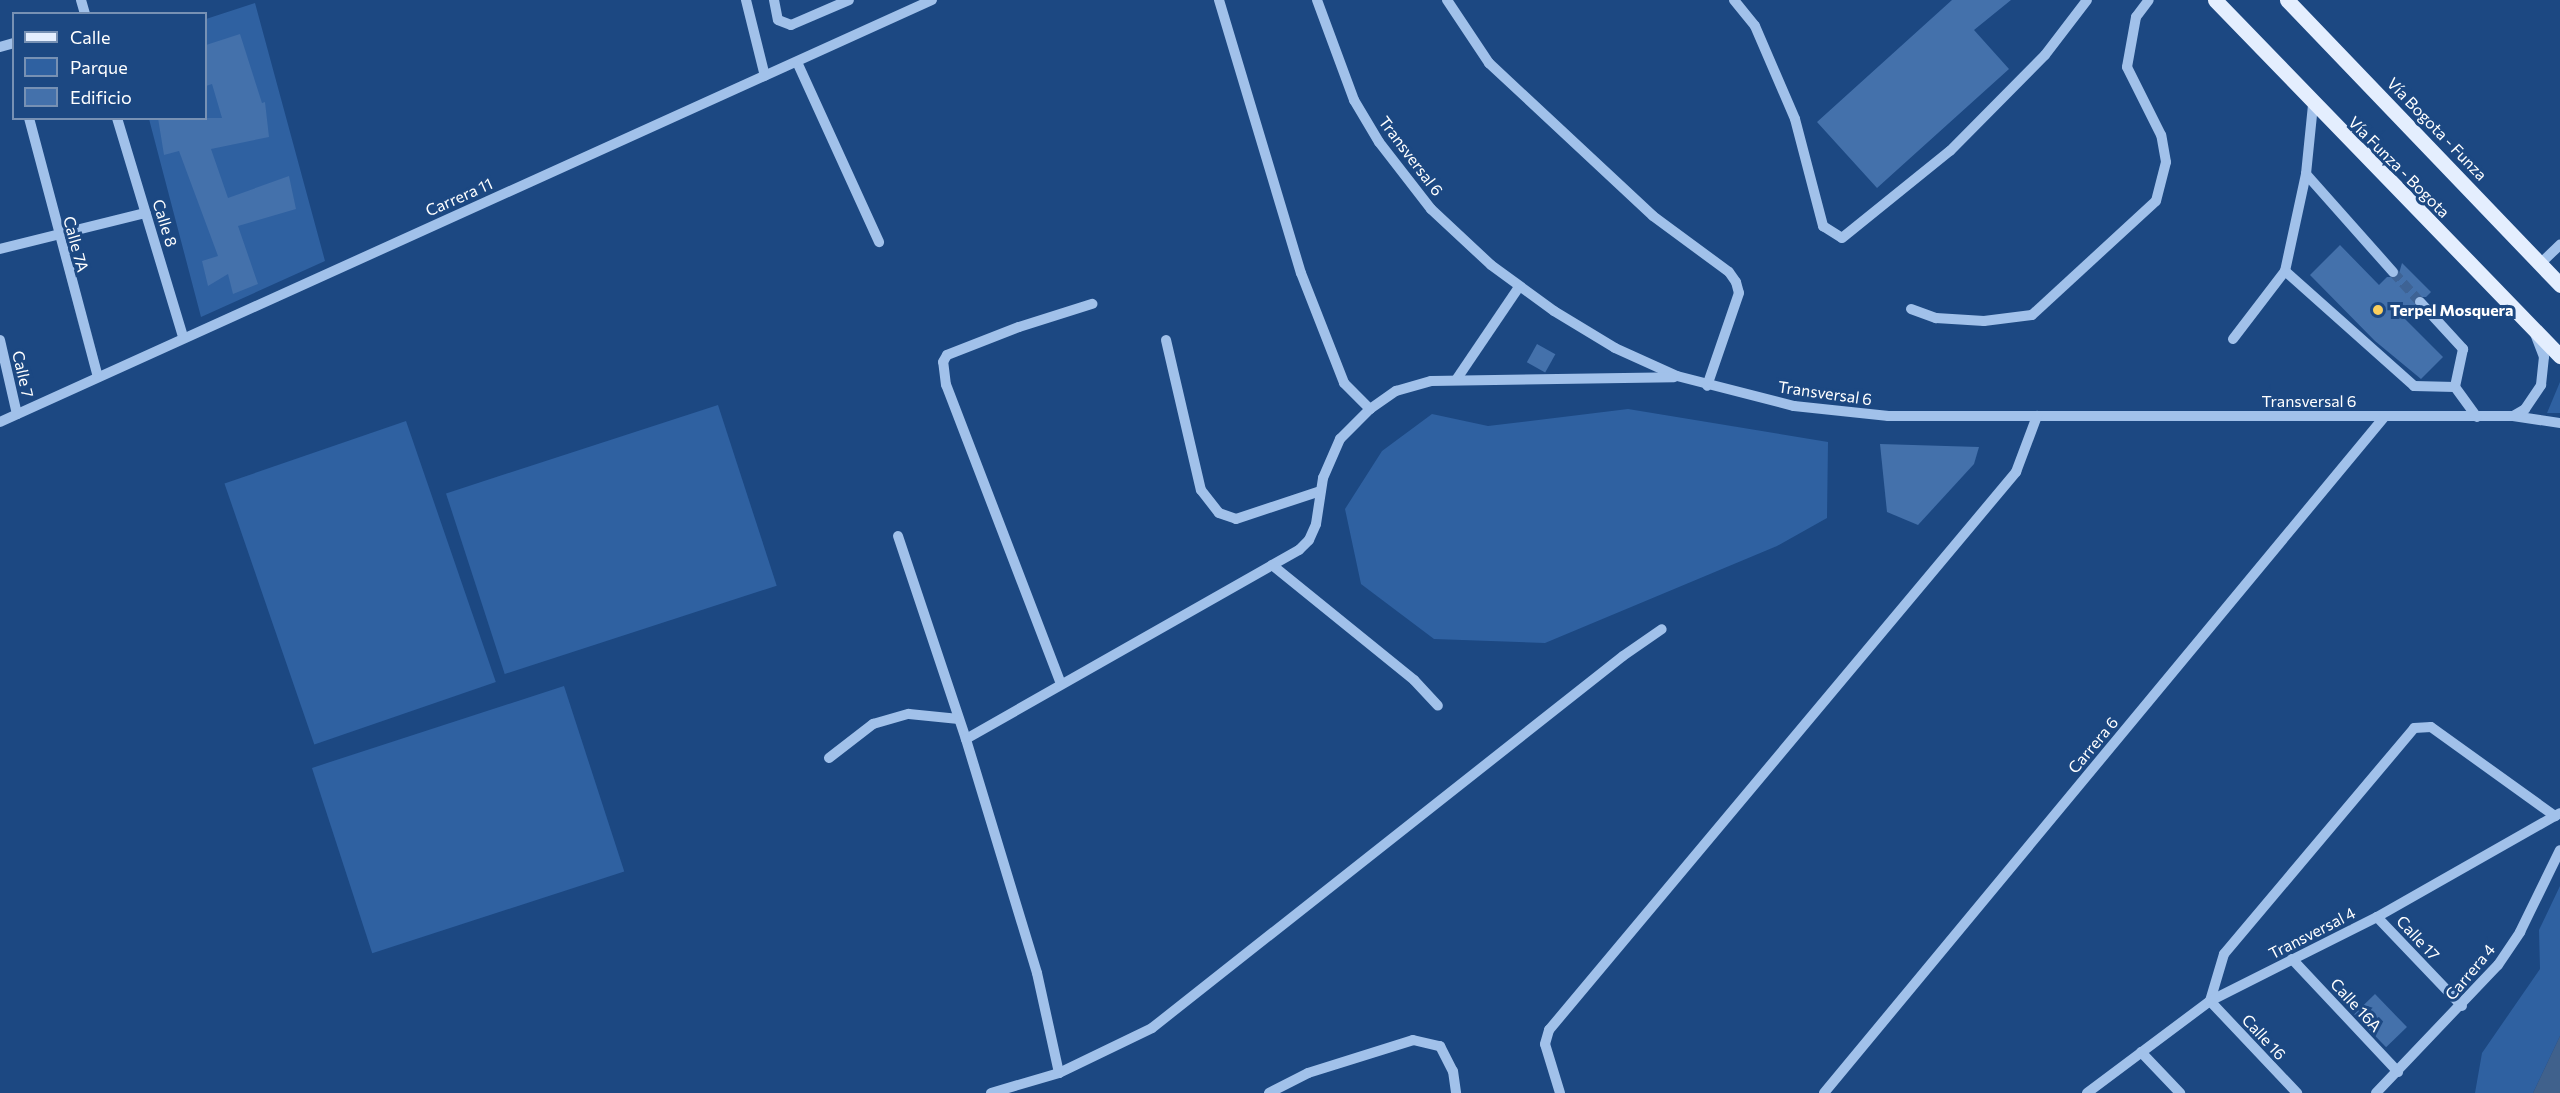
<!DOCTYPE html>
<meta charset="utf-8">
<style>
body{margin:0}
#map{position:relative;width:2560px;height:1093px;overflow:hidden;background:#1c4882;font-family:Commissioner,sans-serif}
div>[style]{position:absolute}
.green>*{inset:0;background:#2f61a1;transform-origin:0 0}
.water>*{inset:0;background:#40618c}
.building>*{inset:0;background:#4471ab;transform-origin:0 0}
.minor-tunnel>*{height:10px;margin-top:-5px;transform-origin:0;background:repeating-linear-gradient(90deg,#3e6395 0 10px,transparent 0 15px)}
.minor>*{height:10px;margin:-5px;padding:0 5px;transform-origin:5px;border-radius:5px;background:#a1c1ea}
.major>*{height:15px;margin:-7.5px;padding:0 7.5px;transform-origin:7.5px;border-radius:7.5px;background:#e4eefe}
.dots>*{width:16px;height:16px;translate:-50% -50%;box-sizing:border-box;border:3px solid #1c4882;border-radius:50%}
span{translate:-50% -50%;white-space:nowrap;text-align:center;line-height:1.15;-webkit-text-stroke:6px #1c4882;paint-order:stroke}
.street-label{font-size:16px;color:#fff}
.poi-label{font-size:16px;color:#fff;font-weight:700}
.left{translate:0 -50%;text-align:left}
.legend{position:absolute;left:12px;top:12px;width:195px;height:108px;box-sizing:border-box;background:#1c4882;border:2px solid #7791b4;margin:0;padding:8px 10px;list-style:none;font-size:18px;color:#fff}
.legend li{display:flex;align-items:center;gap:12px;height:30px}
.legend b{width:30px;border:2px solid #7791b4}
</style>
<div id="map">
<div class="green">
<div style="clip-path:polygon(255px 3px,325px 261px,201px 317px,149px 119px,206px 118px,206px 19px)"></div>
<div style="clip-path:polygon(2560px 382px,2560px 413px,2547px 413px)"></div>
<div style="left:718px;top:405px;width:190px;height:286px;rotate:72deg"></div>
<div style="clip-path:polygon(1628px 409px,1828px 442px,1827px 518px,1777px 546px,1545px 643px,1434px 639px,1361px 584px,1345px 509px,1382px 451px,1432px 414px,1488px 426px)"></div>
<div style="left:406px;top:421px;width:276px;height:192px;rotate:71deg"></div>
<div style="left:564px;top:686px;width:195px;height:265px;rotate:72deg"></div>
<div style="clip-path:polygon(2560px 886px,2560px 1036px,2533px 1093px,2475px 1093px,2482px 1053px,2540px 969px,2539px 930px)"></div>
</div>
<div class="water">
<div style="clip-path:polygon(2560px 1036px,2560px 1093px,2533px 1093px)"></div>
</div>
<div class="building">
<div style="clip-path:polygon(1952px 0,2011px 0,1974px 30px,2009px 69px,1877px 188px,1817px 122px)"></div>
<div style="clip-path:polygon(240px 34px,262px 103px,265px 102px,269px 137px,211px 149px,228px 198px,289px 176px,296px 209px,238px 226px,258px 284px,233px 294px,228px 274px,208px 286px,202px 261px,218px 256px,179px 151px,164px 155px,158px 118px,222px 118px,212px 84px,206px 86px,206px 45px)"></div>
<div style="clip-path:polygon(2340px 245px,2379px 285px,2387px 277px,2398px 277px,2402px 263px,2431px 292px,2426px 297px,2415px 297px,2415px 308px,2404px 318px,2443px 357px,2421px 379px,2375px 341px,2310px 275px)"></div>
<div style="left:1537px;top:344px;width:21px;height:21px;rotate:29deg"></div>
<div style="clip-path:polygon(1880px 444px,1979px 447px,1974px 464px,1918px 525px,1887px 512px)"></div>
<div style="left:2375px;top:994px;width:46px;height:29px;rotate:46deg"></div>
</div>
<div class="minor-tunnel">
<div style="left:2393px;top:272px;width:40px;rotate:48deg"></div>
</div>
<div class="minor">
<div style="left:81px;top:0;width:15px;rotate:74deg"></div>
<div style="left:746px;top:0;width:78px;rotate:76deg"></div>
<div style="left:774px;top:0;width:20px;rotate:79deg"></div>
<div style="left:778px;top:20px;width:14px;rotate:21deg"></div>
<div style="left:791px;top:25px;width:63px;rotate:-23.3deg"></div>
<div style="left:1219px;top:0;width:285px;rotate:73.3deg"></div>
<div style="left:1301px;top:273px;width:118px;rotate:68.6deg"></div>
<div style="left:1344px;top:383px;width:37px;rotate:45deg"></div>
<div style="left:1317px;top:0;width:107px;rotate:69.7deg"></div>
<div style="left:1354px;top:100px;width:49px;rotate:59.2deg"></div>
<div style="left:1379px;top:142px;width:85px;rotate:52.2deg"></div>
<div style="left:1431px;top:209px;width:82px;rotate:43deg"></div>
<div style="left:1491px;top:265px;width:78px;rotate:36.1deg"></div>
<div style="left:1554px;top:311px;width:71px;rotate:31.2deg"></div>
<div style="left:1615px;top:348px;width:68px;rotate:24.3deg"></div>
<div style="left:1677px;top:376px;width:121px;rotate:14.4deg"></div>
<div style="left:1794px;top:406px;width:95px;rotate:6.1deg"></div>
<div style="left:1888px;top:416px;width:625px"></div>
<div style="left:2513px;top:416px;width:48px;rotate:8.5deg"></div>
<div style="left:1447px;top:0;width:76px;rotate:56.3deg"></div>
<div style="left:1489px;top:63px;width:224px;rotate:43deg"></div>
<div style="left:1653px;top:216px;width:94px;rotate:36.4deg"></div>
<div style="left:1729px;top:272px;width:12px;rotate:55deg"></div>
<div style="left:1736px;top:282px;width:11px;rotate:75deg"></div>
<div style="left:1739px;top:293px;width:98px;rotate:109deg"></div>
<div style="left:1734px;top:0;width:33px;rotate:51deg"></div>
<div style="left:1755px;top:26px;width:101px;rotate:66.7deg"></div>
<div style="left:1795px;top:119px;width:111px;rotate:75.3deg"></div>
<div style="left:1823px;top:226px;width:22px;rotate:32deg"></div>
<div style="left:1842px;top:238px;width:139px;rotate:-38.9deg"></div>
<div style="left:1950px;top:151px;width:135px;rotate:-45.3deg"></div>
<div style="left:2045px;top:55px;width:69px;rotate:-52.6deg"></div>
<div style="left:0;top:47px;width:15px;rotate:-16deg"></div>
<div style="left:797px;top:62px;width:198px;rotate:65.5deg"></div>
<div style="left:2313px;top:105px;width:69px;rotate:95.8deg"></div>
<div style="left:2306px;top:174px;width:99px;rotate:102.2deg"></div>
<div style="left:2285px;top:271px;width:173px;rotate:41.7deg"></div>
<div style="left:2414px;top:386px;width:41px;rotate:1.4deg"></div>
<div style="left:2455px;top:387px;width:37px;rotate:54deg"></div>
<div style="left:29px;top:118px;width:268px;rotate:75.1deg"></div>
<div style="left:117px;top:118px;width:229px;rotate:73.2deg"></div>
<div style="left:2306px;top:174px;width:131px;rotate:48.4deg"></div>
<div style="left:0;top:249px;width:150px;rotate:-13.9deg"></div>
<div style="left:2540px;top:264px;width:28px;rotate:-44deg"></div>
<div style="left:2420px;top:302px;width:64px;rotate:47.5deg"></div>
<div style="left:2463px;top:349px;width:39px;rotate:102deg"></div>
<div style="left:1911px;top:309px;width:27px;rotate:20deg"></div>
<div style="left:1936px;top:318px;width:48px;rotate:3.6deg"></div>
<div style="left:1984px;top:321px;width:48px;rotate:-7.1deg"></div>
<div style="left:2032px;top:315px;width:168px;rotate:-42.6deg"></div>
<div style="left:2156px;top:201px;width:40px;rotate:-75.6deg"></div>
<div style="left:2166px;top:162px;width:27px;rotate:-100deg"></div>
<div style="left:2161px;top:135px;width:76px;rotate:-116.6deg"></div>
<div style="left:2127px;top:67px;width:51px;rotate:-79.8deg"></div>
<div style="left:2136px;top:17px;width:21px;rotate:-53deg"></div>
<div style="left:2233px;top:339px;width:86px;rotate:-52.6deg"></div>
<div style="left:0;top:340px;width:76px;rotate:77.1deg"></div>
<div style="left:1166px;top:340px;width:154px;rotate:76.9deg"></div>
<div style="left:1201px;top:490px;width:29px;rotate:52deg"></div>
<div style="left:1219px;top:513px;width:18px;rotate:19deg"></div>
<div style="left:1236px;top:519px;width:89px;rotate:-18.4deg"></div>
<div style="left:1456px;top:380px;width:112px;rotate:-55.9deg"></div>
<div style="left:2513px;top:416px;width:14px;rotate:-30deg"></div>
<div style="left:2525px;top:409px;width:29px;rotate:-56deg"></div>
<div style="left:2541px;top:385px;width:28px;rotate:-84deg"></div>
<div style="left:2544px;top:357px;width:25px;rotate:-111deg"></div>
<div style="left:0;top:422px;width:1023px;rotate:-24.36deg"></div>
<div style="left:898px;top:536px;width:214px;rotate:71.5deg"></div>
<div style="left:1272px;top:565px;width:183px;rotate:39deg"></div>
<div style="left:1414px;top:680px;width:35px;rotate:47deg"></div>
<div style="left:1061px;top:684px;width:320px;rotate:-111deg"></div>
<div style="left:946px;top:385px;width:23px;rotate:-97deg"></div>
<div style="left:943px;top:362px;width:8px;rotate:-60deg"></div>
<div style="left:947px;top:355px;width:77px;rotate:-21.3deg"></div>
<div style="left:1019px;top:327px;width:77px;rotate:-17.5deg"></div>
<div style="left:829px;top:758px;width:56px;rotate:-37.7deg"></div>
<div style="left:873px;top:724px;width:37px;rotate:-16deg"></div>
<div style="left:909px;top:714px;width:50px;rotate:5.7deg"></div>
<div style="left:2377px;top:917px;width:123px;rotate:46.3deg"></div>
<div style="left:2292px;top:959px;width:155px;rotate:46.8deg"></div>
<div style="left:2210px;top:1001px;width:49px;rotate:-73.4deg"></div>
<div style="left:2224px;top:954px;width:295px;rotate:-49.9deg"></div>
<div style="left:2414px;top:728px;width:17px;rotate:-3deg"></div>
<div style="left:2431px;top:727px;width:153px;rotate:35.7deg"></div>
<div style="left:2210px;top:1001px;width:127px;rotate:46.6deg"></div>
<div style="left:2141px;top:1052px;width:57px;rotate:46.4deg"></div>
<div style="left:1059px;top:1073px;width:102px;rotate:-102.4deg"></div>
<div style="left:1037px;top:973px;width:245px;rotate:-106.9deg"></div>
<div style="left:966px;top:739px;width:383px;rotate:-29.6deg"></div>
<div style="left:1299px;top:550px;width:14px;rotate:-45deg"></div>
<div style="left:1309px;top:540px;width:17px;rotate:-66deg"></div>
<div style="left:1316px;top:524px;width:47px;rotate:-81.3deg"></div>
<div style="left:1323px;top:478px;width:43px;rotate:-66.4deg"></div>
<div style="left:1340px;top:439px;width:42px;rotate:-45deg"></div>
<div style="left:1370px;top:409px;width:32px;rotate:-35deg"></div>
<div style="left:1396px;top:391px;width:36px;rotate:-16deg"></div>
<div style="left:1431px;top:381px;width:243px;rotate:-0.9deg"></div>
<div style="left:991px;top:1093px;width:71px;rotate:-16.4deg"></div>
<div style="left:1059px;top:1073px;width:103px;rotate:-25.8deg"></div>
<div style="left:1152px;top:1028px;width:600px;rotate:-38.3deg"></div>
<div style="left:1623px;top:656px;width:47px;rotate:-34.7deg"></div>
<div style="left:1269px;top:1093px;width:44px;rotate:-27.1deg"></div>
<div style="left:1308px;top:1073px;width:110px;rotate:-17.4deg"></div>
<div style="left:1413px;top:1040px;width:28px;rotate:13deg"></div>
<div style="left:1440px;top:1046px;width:28px;rotate:63deg"></div>
<div style="left:1453px;top:1071px;width:22px;rotate:82deg"></div>
<div style="left:1560px;top:1093px;width:51px;rotate:-107deg"></div>
<div style="left:1545px;top:1044px;width:15px;rotate:-74deg"></div>
<div style="left:1549px;top:1030px;width:728px;rotate:-50.07deg"></div>
<div style="left:2016px;top:472px;width:60px;rotate:-69.4deg"></div>
<div style="left:1824px;top:1093px;width:879px;rotate:-50.35deg"></div>
<div style="left:2087px;top:1093px;width:154px;rotate:-36.8deg"></div>
<div style="left:2210px;top:1001px;width:187px;rotate:-26.7deg"></div>
<div style="left:2377px;top:917px;width:210px;rotate:-29.6deg"></div>
<div style="left:2376px;top:1093px;width:177px;rotate:-46.4deg"></div>
<div style="left:2498px;top:965px;width:40px;rotate:-56deg"></div>
<div style="left:2520px;top:932px;width:91px;rotate:-64deg"></div>
</div>
<div class="major">
<div style="left:2215px;top:0;width:496px;rotate:45.9deg"></div>
<div style="left:2287px;top:0;width:395px;rotate:46.2deg"></div>
</div>
<div class="dots">
<div style="left:2378px;top:310px;background:#fbcf5e"></div>
</div>
<div class="street-label">
<span style="left:2437px;top:129px;rotate:46deg">Vía Bogota - Funza</span>
<span style="left:1411px;top:156px;rotate:53deg">Transversal 6</span>
<span style="left:2399px;top:167px;rotate:45deg">Vía Funza - Bogota</span>
<span style="left:459px;top:197px;rotate:-24deg">Carrera 11</span>
<span style="left:165px;top:223px;rotate:73deg">Calle 8</span>
<span style="left:76px;top:244px;rotate:75deg">Calle 7A</span>
<span style="left:23px;top:374px;rotate:77deg">Calle 7</span>
<span style="left:1825px;top:393px;rotate:8deg">Transversal 6</span>
<span style="left:2309px;top:401px">Transversal 6</span>
<span style="left:2093px;top:745px;rotate:-50deg">Carrera 6</span>
<span style="left:2312px;top:933px;rotate:-27deg">Transversal 4</span>
<span style="left:2418px;top:938px;rotate:47deg">Calle 17</span>
<span style="left:2470px;top:972px;rotate:-50deg">Carrera 4</span>
<span style="left:2356px;top:1005px;rotate:47deg">Calle 16A</span>
<span style="left:2264px;top:1037px;rotate:47deg">Calle 16</span>
</div>
<div class="poi-label">
<span class="left" style="left:2390px;top:310px">Terpel Mosquera</span>
</div>
<ul class="legend">
<li><b style="height:8px;background:#e4eefe"></b>Calle</li>
<li><b style="height:16px;background:#2f61a1"></b>Parque</li>
<li><b style="height:16px;background:#4471ab"></b>Edificio</li>
</ul>
</div>
